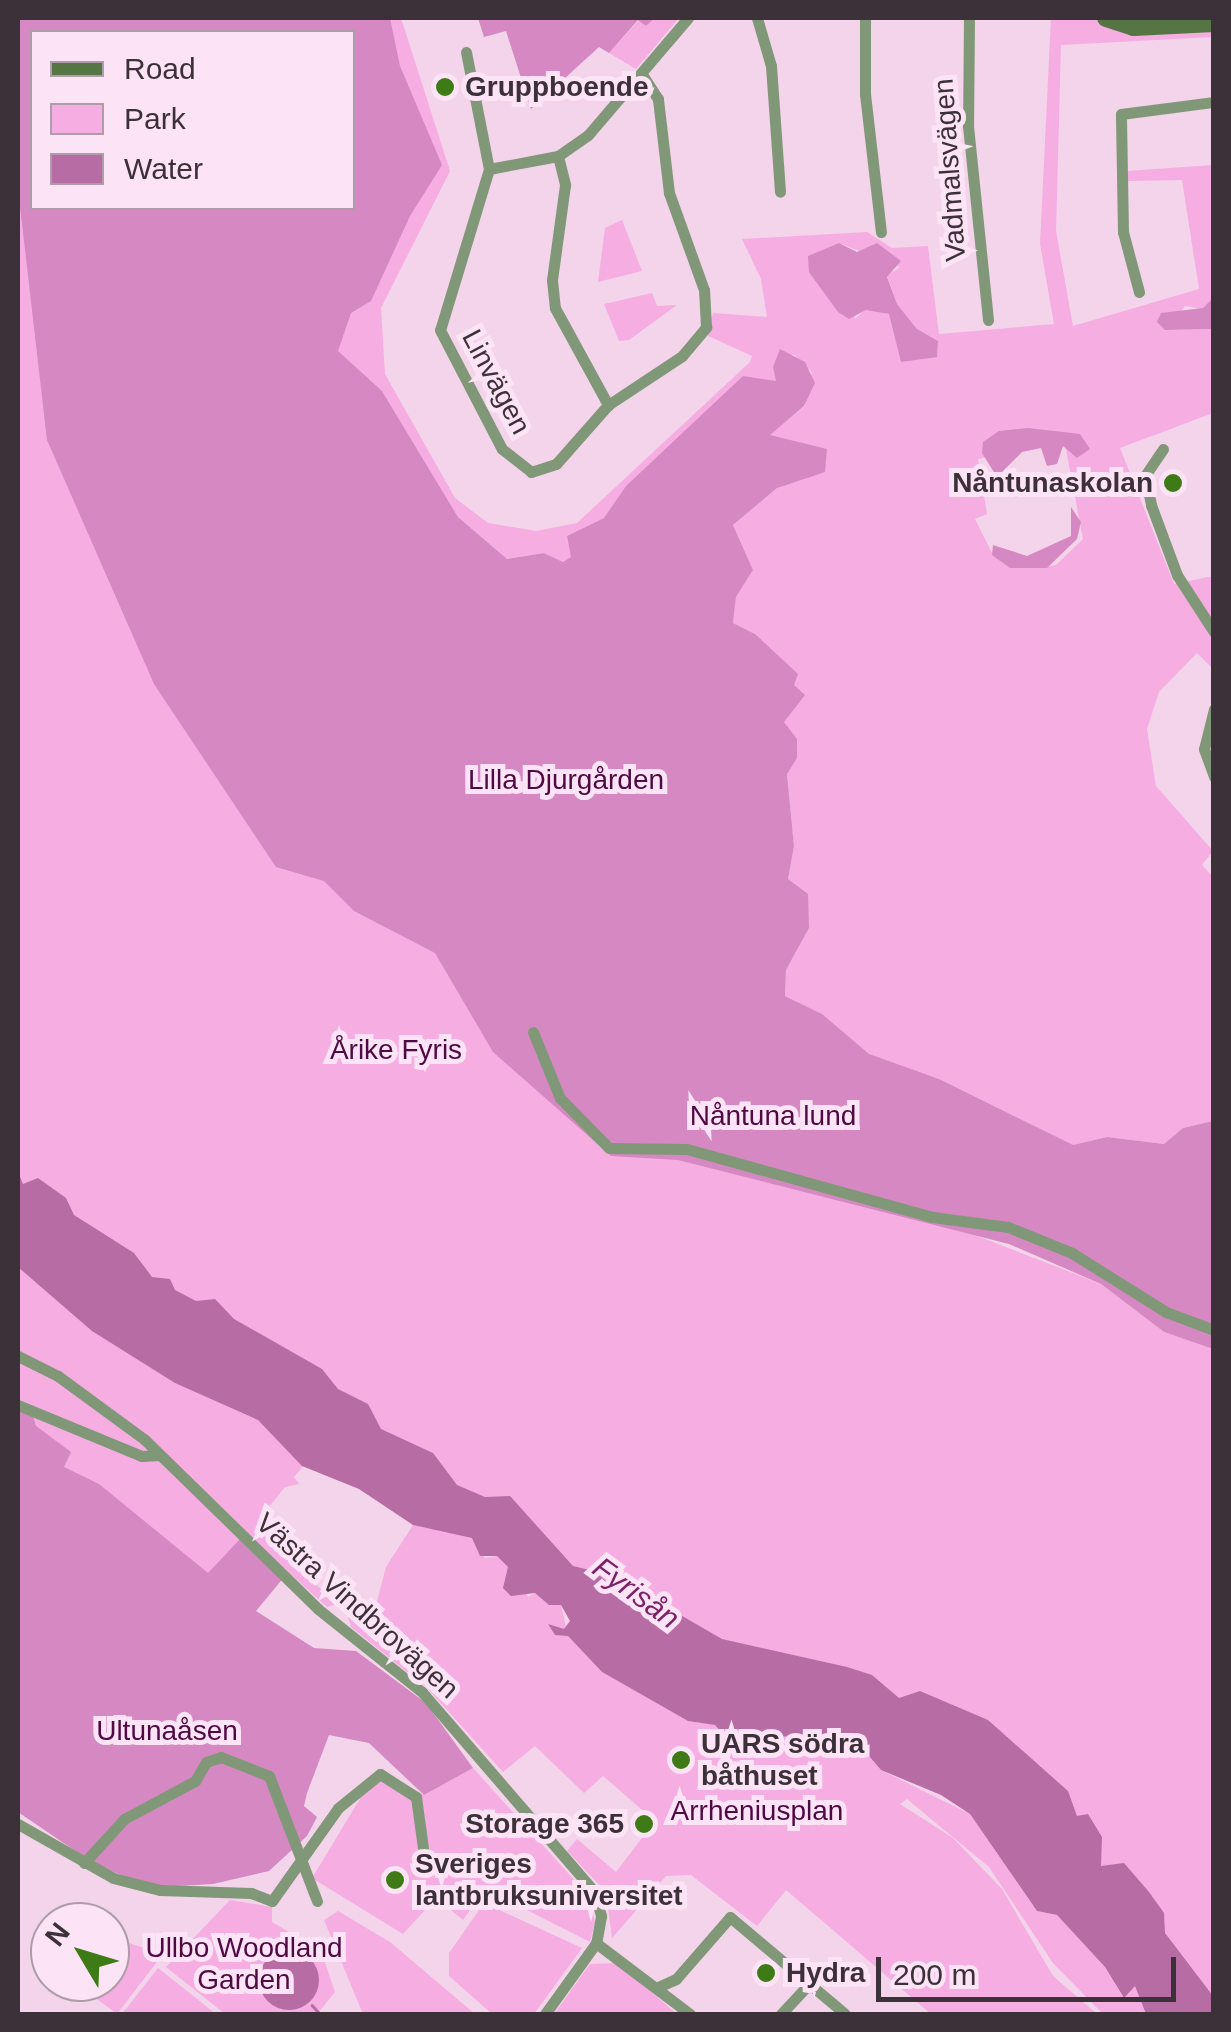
<!DOCTYPE html>
<meta charset="utf-8">
<style>
body{margin:0}
#map{position:relative;width:1231px;height:2032px;overflow:hidden;background:#f3d4ea;font-family:Helvetica,sans-serif}
div>[style]{position:absolute}
.green>*{inset:0;background:#f6ade2}
.forest>*{inset:0;background:#d588c1}
.water>*{inset:0;background:#b76ca4}
.round{border-radius:50%}
.stream>*{height:2.5px;margin:-1.25px;padding:0 1.25px;transform-origin:1.25px;border-radius:1.25px;background:#b76ca4}
.street>*{height:11px;margin:-5.5px;padding:0 5.5px;transform-origin:5.5px;border-radius:5.5px;background:#819878}
.secondary>*{height:18px;margin:-9px;padding:0 9px;transform-origin:9px;border-radius:9px;background:#557545}
.dots>*{width:28px;height:28px;translate:-50% -50%;box-sizing:border-box;border:5px solid #fce3f5;border-radius:50%}
span{translate:-50% -50%;white-space:nowrap;text-align:center;line-height:1.15;-webkit-text-stroke:10px #fce3f5;paint-order:stroke}
.poi-label{font-size:28px;color:#3c3139;font-weight:700}
.left{translate:0 -50%;text-align:left}
.right{translate:-100% -50%;text-align:right}
.street-label{font-size:28px;color:#3c3139}
.park-label{font-size:28px;color:#4f0a43}
.water-label{font-size:30px;color:#7b2169;font-style:italic}
.frame{position:absolute;inset:0;border:20px solid #3c3139;pointer-events:none}
.legend{position:absolute;left:30px;top:30px;width:325px;height:180px;box-sizing:border-box;background:#fce3f5;border:2px solid #af9caa;margin:0;padding:12px 18px;list-style:none;font-size:30px;color:#3c3139}
.legend li{display:flex;align-items:center;gap:20px;height:50px}
.legend b{width:50px;border:2px solid #af9caa}
.north{position:absolute;left:30px;top:1902px;width:100px;height:100px;box-sizing:border-box;background:#fce3f5;border:2px solid #af9caa;border-radius:50%;rotate:308deg;font-size:28px;font-weight:700;line-height:40px;text-align:center;color:#3c3139}
.north::after{content:'';display:block;margin:auto;width:35px;height:45px;background:#3e7b16;clip-path:polygon(50% 0,100% 100%,50% 72%,0 100%)}
.scale{position:absolute;left:876px;top:1957px;width:300px;height:45px;box-sizing:border-box;border:5px solid #3c3139;border-top:0;padding-left:12px;font-size:30px;line-height:35px;white-space:nowrap;color:#3c3139;-webkit-text-stroke:8px #fce3f5;paint-order:stroke}
</style>
<div id="map">
<div class="green">
<div style="clip-path:polygon(evenodd,18px 18px,401px 18px,450px 171px,381px 308px,385px 374px,455px 498px,488px 523px,536px 531px,577px 523px,750px 362px,752px 356px,706px 335px,713px 313px,767px 317px,761px 279px,742px 239px,867px 232px,892px 248px,928px 246px,939px 334px,1054px 324px,1040px 244px,1051px 18px,1213px 18px,1213px 37px,1061px 45px,1056px 231px,1073px 326px,1199px 289px,1182px 180px,1127px 181px,1127px 171px,1213px 165px,1213px 298px,1203px 309px,1185px 306px,1165px 330px,1213px 329px,1213px 413px,1120px 448px,1174px 584px,1213px 576px,1213px 669px,1197px 653px,1159px 692px,1147px 729px,1156px 786px,1213px 851px,1202px 865px,1214px 878px,1213px 1121px,1183px 1128px,1164px 1144px,1107px 1137px,1073px 1145px,972px 1234px,1101px 1284px,1164px 1332px,1213px 1349px,1213px 2014px,967px 1756px,674px 1655px,336px 1426px,294px 1477px,299px 1484px,285px 1487px,260px 1518px,290px 1560px,337px 1604px,327px 1607px,246px 1534px,18px 1812px,18px 18px,32px 32px,352px 32px,352px 208px,32px 208px,32px 32px,18px 18px,839px 243px,900px 267px,887px 276px,897px 304px,917px 329px,938px 341px,889px 314px,866px 309px,855px 319px,839px 243px,18px 18px,793px 354px,812px 372px,805px 406px,769px 435px,777px 488px,733px 525px,753px 570px,736px 597px,733px 623px,755px 634px,794px 685px,783px 722px,797px 739px,797px 758px,787px 773px,794px 846px,788px 879px,809px 928px,786px 970px,785px 996px,822px 1014px,772px 1002px,359px 372px,382px 391px,458px 517px,507px 559px,544px 553px,563px 562px,572px 557px,567px 536px,604px 518px,660px 455px,777px 381px,793px 354px,18px 18px,1064px 439px,1083px 539px,1056px 565px,1042px 568px,992px 553px,975px 519px,987px 514px,978px 459px,1064px 439px)"></div>
<div style="clip-path:polygon(655px 18px,679px 18px,636px 69px,609px 53px,639px 20px,646px 26px)"></div>
<div style="clip-path:polygon(622px 220px,642px 271px,598px 282px,605px 228px)"></div>
<div style="clip-path:polygon(652px 293px,657px 306px,677px 305px,629px 340px,619px 341px,604px 304px)"></div>
<div style="clip-path:polygon(413px 1525px,472px 1537px,485px 1558px,497px 1556px,508px 1567px,528px 1597px,535px 1593px,561px 1605px,568px 1636px,602px 1672px,688px 1721px,808px 1737px,839px 1754px,869px 1756px,881px 1770px,970px 1814px,1037px 1911px,1057px 1915px,1105px 1967px,1123px 1997px,1135px 1985px,1146px 2014px,1103px 2014px,1053px 1963px,989px 1867px,907px 1799px,900px 1804px,953px 1838px,1002px 1889px,1053px 1976px,1097px 2014px,931px 2014px,786px 1890px,757px 1926px,691px 1875px,666px 1876px,612px 1938px,606px 1892px,567px 1851px,577px 1839px,616px 1872px,655px 1821px,603px 1776px,584px 1793px,535px 1746px,503px 1772px,428px 1689px,351px 1627px,348px 1617px,357px 1607px,375px 1609px,386px 1567px)"></div>
<div style="clip-path:polygon(473px 1768px,587px 1894px,595px 1922px,590px 1942px,485px 1889px,463px 1920px,436px 1898px,403px 1934px,312px 1878px,378px 1769px,424px 1795px)"></div>
<div style="clip-path:polygon(230px 1900px,272px 1907px,272px 1922px,321px 1951px,335px 1992px,317px 2014px,225px 2014px,166px 1967px)"></div>
<div style="clip-path:polygon(484px 1903px,582px 1948px,534px 2014px,492px 2014px,449px 1976px,449px 1953px)"></div>
<div style="clip-path:polygon(338px 1911px,390px 1942px,475px 2014px,363px 2014px,324px 1920px)"></div>
<div style="clip-path:polygon(110px 1937px,163px 1954px,117px 2014px,74px 1982px,110px 1982px)"></div>
<div style="clip-path:polygon(618px 1963px,677px 2014px,554px 2014px,590px 1964px)"></div>
<div style="clip-path:polygon(158px 1968px,216px 2014px,122px 2014px)"></div>
</div>
<div class="forest">
<div style="clip-path:polygon(evenodd,18px 18px,390px 18px,400px 66px,442px 165px,410px 216px,371px 301px,351px 313px,338px 351px,382px 391px,458px 517px,507px 559px,544px 553px,563px 562px,571px 557px,567px 536px,604px 518px,626px 486px,743px 376px,776px 381px,773px 367px,780px 349px,805px 362px,815px 383px,804px 406px,770px 435px,827px 449px,825px 472px,777px 488px,733px 525px,753px 570px,736px 597px,733px 623px,755px 634px,798px 674px,794px 685px,805px 695px,784px 722px,797px 739px,797px 758px,787px 774px,794px 846px,788px 879px,808px 894px,809px 928px,786px 970px,785px 996px,822px 1014px,869px 1054px,939px 1079px,1073px 1145px,1107px 1137px,1164px 1144px,1183px 1128px,1213px 1121px,1213px 1349px,1164px 1332px,1101px 1284px,1009px 1244px,678px 1160px,611px 1156px,493px 1052px,435px 953px,354px 911px,324px 881px,276px 867px,154px 684px,47px 440px,18px 189px,18px 18px,32px 32px,352px 32px,352px 208px,32px 208px,32px 32px)"></div>
<div style="clip-path:polygon(478px 18px,655px 18px,646px 26px,638px 20px,609px 53px,599px 47px,531px 109px,506px 31px,484px 37px)"></div>
<div style="clip-path:polygon(839px 243px,857px 252px,877px 243px,901px 261px,887px 277px,897px 304px,917px 329px,938px 341px,937px 357px,901px 362px,889px 314px,866px 310px,849px 319px,838px 312px,809px 272px,808px 256px)"></div>
<div style="clip-path:polygon(1213px 298px,1213px 329px,1165px 330px,1157px 322px,1161px 313px,1203px 308px)"></div>
<div style="clip-path:polygon(1028px 428px,1080px 434px,1090px 449px,1077px 458px,1063px 446px,1057px 464px,1047px 466px,1041px 448px,1022px 452px,997px 477px,982px 453px,983px 442px,999px 431px)"></div>
<div style="clip-path:polygon(1071px 507px,1081px 522px,1077px 539px,1047px 568px,1010px 568px,992px 555px,993px 545px,1027px 556px,1071px 536px)"></div>
<div style="clip-path:polygon(18px 1405px,31px 1410px,36px 1426px,71px 1452px,64px 1467px,99px 1484px,208px 1573px,242px 1537px,284px 1577px,256px 1611px,314px 1648px,356px 1651px,426px 1703px,473px 1768px,424px 1795px,369px 1743px,329px 1735px,307px 1793px,304px 1806px,317px 1817px,307px 1836px,269px 1871px,213px 1884px,161px 1887px,128px 1878px,96px 1865px,18px 1812px)"></div>
</div>
<div class="water">
<div style="clip-path:polygon(18px 1172px,23px 1184px,38px 1178px,66px 1198px,74px 1215px,134px 1253px,152px 1277px,170px 1279px,175px 1290px,196px 1301px,215px 1299px,234px 1319px,322px 1369px,338px 1389px,368px 1404px,381px 1429px,433px 1453px,457px 1485px,485px 1497px,510px 1496px,573px 1566px,594px 1571px,627px 1598px,644px 1594px,722px 1639px,847px 1667px,872px 1675px,899px 1698px,920px 1691px,988px 1720px,1068px 1791px,1077px 1816px,1088px 1814px,1102px 1837px,1101px 1866px,1124px 1863px,1149px 1892px,1164px 1913px,1165px 1933px,1213px 1996px,1213px 2014px,1146px 2014px,1135px 1986px,1124px 1998px,1105px 1967px,1057px 1915px,1037px 1911px,970px 1814px,941px 1795px,881px 1770px,869px 1756px,839px 1754px,808px 1737px,724px 1735px,715px 1725px,688px 1721px,602px 1672px,568px 1636px,555px 1635px,548px 1624px,564px 1629px,570px 1621px,561px 1605px,549px 1605px,535px 1593px,511px 1596px,503px 1588px,508px 1567px,497px 1556px,480px 1556px,472px 1538px,413px 1525px,359px 1489px,302px 1466px,258px 1420px,175px 1383px,92px 1331px,18px 1267px)"></div>
<div class="round" style="left:259px;top:1950px;width:60px;height:60px"></div>
</div>
<div class="stream">
<div style="left:312px;top:2005px;width:12px;rotate:48deg"></div>
</div>
<div class="street">
<div style="left:757px;top:18px;width:50px;rotate:73.7deg"></div>
<div style="left:771px;top:66px;width:126px;rotate:85.9deg"></div>
<div style="left:865px;top:18px;width:76px;rotate:90deg"></div>
<div style="left:865px;top:94px;width:139px;rotate:83.4deg"></div>
<div style="left:969px;top:18px;width:108px;rotate:90.5deg"></div>
<div style="left:968px;top:126px;width:195px;rotate:84.1deg"></div>
<div style="left:466px;top:52px;width:119px;rotate:78.9deg"></div>
<div style="left:489px;top:169px;width:168px;rotate:106.9deg"></div>
<div style="left:440px;top:330px;width:134px;rotate:62.5deg"></div>
<div style="left:502px;top:449px;width:37px;rotate:38deg"></div>
<div style="left:531px;top:472px;width:26px;rotate:-18deg"></div>
<div style="left:556px;top:464px;width:79px;rotate:-48.6deg"></div>
<div style="left:608px;top:405px;width:89px;rotate:-33.5deg"></div>
<div style="left:682px;top:356px;width:38px;rotate:-50deg"></div>
<div style="left:706px;top:327px;width:37px;rotate:-93deg"></div>
<div style="left:704px;top:290px;width:103px;rotate:-109.8deg"></div>
<div style="left:669px;top:193px;width:95px;rotate:-96.7deg"></div>
<div style="left:658px;top:99px;width:31px;rotate:-123deg"></div>
<div style="left:558px;top:156px;width:30px;rotate:76deg"></div>
<div style="left:565px;top:185px;width:96px;rotate:97.8deg"></div>
<div style="left:552px;top:280px;width:28px;rotate:84deg"></div>
<div style="left:555px;top:308px;width:111px;rotate:61.3deg"></div>
<div style="left:489px;top:169px;width:70px;rotate:-10.7deg"></div>
<div style="left:558px;top:156px;width:37px;rotate:-35deg"></div>
<div style="left:588px;top:135px;width:154px;rotate:-49.5deg"></div>
<div style="left:1139px;top:292px;width:62px;rotate:-104.9deg"></div>
<div style="left:1123px;top:232px;width:118px;rotate:-91deg"></div>
<div style="left:1121px;top:114px;width:94px;rotate:-7.4deg"></div>
<div style="left:1163px;top:449px;width:32px;rotate:124deg"></div>
<div style="left:1145px;top:476px;width:30px;rotate:78deg"></div>
<div style="left:1151px;top:505px;width:75px;rotate:69.6deg"></div>
<div style="left:1177px;top:575px;width:68px;rotate:57deg"></div>
<div style="left:1214px;top:709px;width:41px;rotate:104deg"></div>
<div style="left:1204px;top:749px;width:30px;rotate:70deg"></div>
<div style="left:533px;top:1032px;width:71px;rotate:67.8deg"></div>
<div style="left:560px;top:1098px;width:70px;rotate:45.6deg"></div>
<div style="left:609px;top:1148px;width:78px;rotate:0.7deg"></div>
<div style="left:687px;top:1149px;width:254px;rotate:15.5deg"></div>
<div style="left:932px;top:1217px;width:77px;rotate:7.5deg"></div>
<div style="left:1008px;top:1227px;width:69px;rotate:22.1deg"></div>
<div style="left:1072px;top:1253px;width:111px;rotate:32.1deg"></div>
<div style="left:1166px;top:1312px;width:51px;rotate:20.6deg"></div>
<div style="left:18px;top:1356px;width:45px;rotate:26.6deg"></div>
<div style="left:58px;top:1376px;width:108px;rotate:36.3deg"></div>
<div style="left:145px;top:1440px;width:242px;rotate:44.3deg"></div>
<div style="left:318px;top:1609px;width:133px;rotate:38.6deg"></div>
<div style="left:422px;top:1692px;width:263px;rotate:49.2deg"></div>
<div style="left:594px;top:1891px;width:26px;rotate:74deg"></div>
<div style="left:601px;top:1916px;width:27px;rotate:100deg"></div>
<div style="left:18px;top:1405px;width:134px;rotate:22.4deg"></div>
<div style="left:142px;top:1456px;width:18px;rotate:-3deg"></div>
<div style="left:18px;top:1824px;width:109px;rotate:29.6deg"></div>
<div style="left:113px;top:1878px;width:49px;rotate:14.3deg"></div>
<div style="left:160px;top:1890px;width:91px;rotate:1.9deg"></div>
<div style="left:251px;top:1893px;width:22px;rotate:21deg"></div>
<div style="left:272px;top:1901px;width:114px;rotate:-54.6deg"></div>
<div style="left:338px;top:1808px;width:54px;rotate:-39deg"></div>
<div style="left:380px;top:1774px;width:43px;rotate:32.6deg"></div>
<div style="left:416px;top:1797px;width:74px;rotate:82.2deg"></div>
<div style="left:84px;top:1863px;width:59px;rotate:-47.7deg"></div>
<div style="left:124px;top:1819px;width:81px;rotate:-28.2deg"></div>
<div style="left:195px;top:1781px;width:22px;rotate:-60deg"></div>
<div style="left:206px;top:1762px;width:16px;rotate:-18deg"></div>
<div style="left:221px;top:1757px;width:52px;rotate:21.6deg"></div>
<div style="left:269px;top:1776px;width:134px;rotate:69deg"></div>
<div style="left:596px;top:1943px;width:118px;rotate:37.1deg"></div>
<div style="left:658px;top:1987px;width:20px;rotate:-24deg"></div>
<div style="left:676px;top:1979px;width:82px;rotate:-48.9deg"></div>
<div style="left:730px;top:1917px;width:150px;rotate:40.1deg"></div>
<div style="left:545px;top:2014px;width:87px;rotate:-54.3deg"></div>
<div style="left:781px;top:2014px;width:40px;rotate:-47deg"></div>
</div>
<div class="secondary">
<div style="left:1106px;top:18px;width:29px;rotate:18deg"></div>
<div style="left:1134px;top:27px;width:80px;rotate:-2.9deg"></div>
</div>
<div class="dots">
<div style="left:445px;top:87px;background:#3e7b16"></div>
<div style="left:1173px;top:483px;background:#3e7b16"></div>
<div style="left:681px;top:1760px;background:#3e7b16"></div>
<div style="left:644px;top:1824px;background:#3e7b16"></div>
<div style="left:395px;top:1880px;background:#3e7b16"></div>
<div style="left:766px;top:1973px;background:#3e7b16"></div>
</div>
<div class="poi-label">
<span class="left" style="left:465px;top:87px">Gruppboende</span>
<span class="right" style="left:1153px;top:483px">Nåntunaskolan</span>
<span class="left" style="left:701px;top:1760px">UARS södra<br>båthuset</span>
<span class="right" style="left:624px;top:1824px">Storage 365</span>
<span class="left" style="left:415px;top:1880px">Sveriges<br>lantbruksuniversitet</span>
<span class="left" style="left:786px;top:1973px">Hydra</span>
</div>
<div class="street-label">
<span style="left:950px;top:170px;rotate:-94deg">Vadmalsvägen</span>
<span style="left:496px;top:382px;rotate:62deg">Linvägen</span>
<span style="left:357px;top:1606px;rotate:42deg">Västra Vindbrovägen</span>
</div>
<div class="park-label">
<span style="left:566px;top:780px">Lilla Djurgården</span>
<span style="left:396px;top:1050px">Årike Fyris</span>
<span style="left:773px;top:1116px">Nåntuna lund</span>
<span style="left:167px;top:1731px">Ultunaåsen</span>
<span style="left:757px;top:1811px">Arrheniusplan</span>
<span style="left:244px;top:1964px">Ullbo Woodland<br>Garden</span>
</div>
<div class="water-label">
<span style="left:636px;top:1593px;rotate:36deg">Fyrisån</span>
</div>
<div class="frame"></div>
<ul class="legend">
<li><b style="height:12px;background:#557545"></b>Road</li>
<li><b style="height:28px;background:#f6ade2"></b>Park</li>
<li><b style="height:28px;background:#b76ca4"></b>Water</li>
</ul>
<div class="north">N</div>
<div class="scale">200 m</div>
</div>
